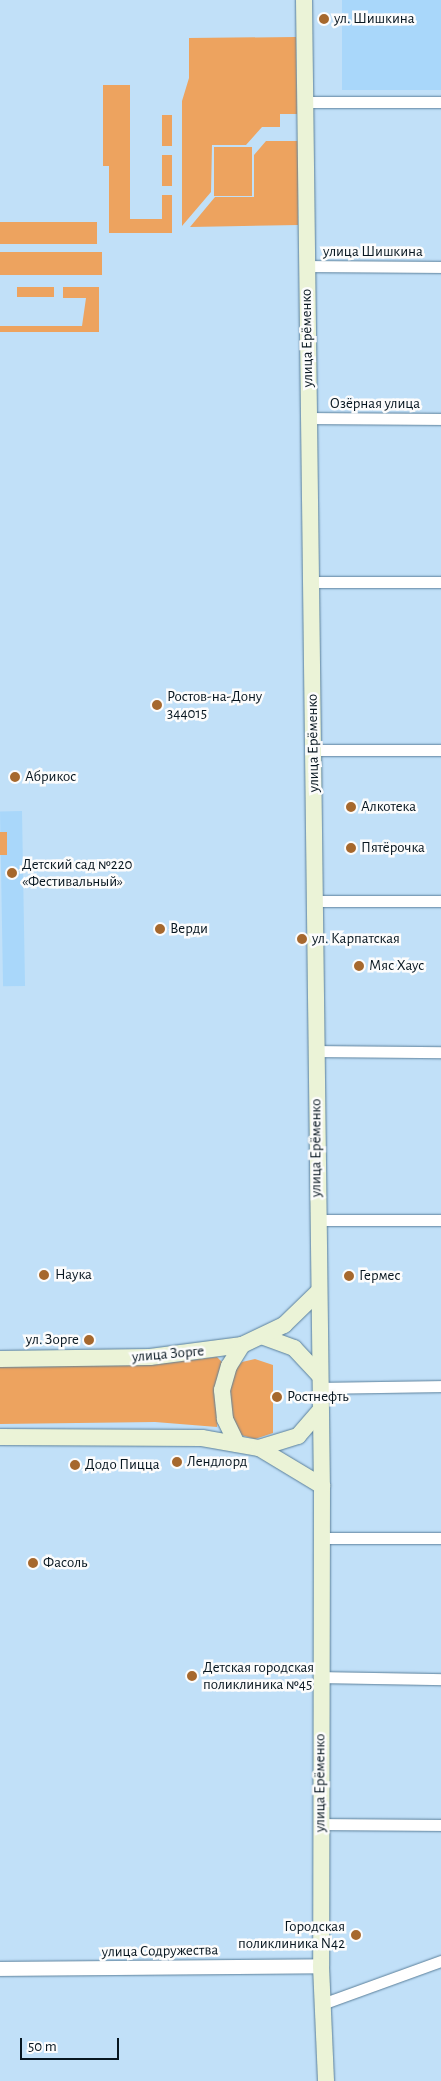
<!DOCTYPE html>
<meta charset="utf-8">
<style>
body{margin:0}
#map{position:relative;width:441px;height:2081px;overflow:hidden;background:#c1e0f8;font-family:"Alegreya Sans",sans-serif}
div>[style]{position:absolute}
.built>*{inset:0;background:#a9d7fa;transform-origin:0 0}
.green>*{inset:0;background:#eda35f;transform-origin:0 0}
.roads{filter:drop-shadow(0 0 1px #5a7f9a) drop-shadow(0 0 1px #5a7f9a)}
.minor>*{height:11px;margin:-5.5px;padding:0 5.5px;transform-origin:5.5px;border-radius:5.5px;background:#fff}
.tertiary>*{height:14px;margin:-7px;padding:0 7px;transform-origin:7px;border-radius:7px;background:#fff}
.secondary>*{height:16px;margin:-8px;padding:0 8px;transform-origin:8px;border-radius:8px;background:#ebf3d7}
.dots>*{width:14px;height:14px;translate:-50% -50%;box-sizing:border-box;border:2px solid #fcfcfc;border-radius:50%}
span{translate:-50% -50%;white-space:nowrap;text-align:center;line-height:1.15;-webkit-text-stroke:5px #fcfcfc;paint-order:stroke}
.poi-label{font-size:15px;color:#071620}
.left{translate:0 -50%;text-align:left}
.right{translate:-100% -50%;text-align:right}
.street-label{font-size:15px;color:#071620}
.scale{position:absolute;left:20px;top:2038px;width:99px;height:22px;box-sizing:border-box;border:2px solid #071620;border-top:0;padding-left:6px;font-size:15px;line-height:18px;white-space:nowrap;color:#071620;-webkit-text-stroke:4px #fcfcfc;paint-order:stroke}
</style>
<div id="map">
<div class="built">
<div style="left:342px;top:0;width:99px;height:90px"></div>
<div style="left:22px;top:811px;width:175px;height:22px;rotate:89deg"></div>
</div>
<div class="green">
<div style="clip-path:polygon(296px 37px,297px 114px,280px 114px,280px 127px,262px 127px,246px 145px,212px 145px,211px 192px,182px 226px,182px 101px,189px 78px,189px 38px)"></div>
<div style="clip-path:polygon(103px 85px,130px 85px,130px 219px,162px 219px,162px 195px,172px 195px,172px 233px,109px 233px,109px 166px,103px 166px)"></div>
<div style="left:162px;top:115px;width:10px;height:31px"></div>
<div style="clip-path:polygon(266px 141px,298px 141px,298px 225px,190px 227px,215px 197px,254px 197px,254px 155px)"></div>
<div style="left:214px;top:147px;width:38px;height:49px"></div>
<div style="left:162px;top:155px;width:10px;height:31px"></div>
<div style="left:97px;top:222px;width:22px;height:97px;rotate:90deg"></div>
<div style="left:0;top:252px;width:102px;height:23px"></div>
<div style="left:17px;top:287px;width:37px;height:10px"></div>
<div style="clip-path:polygon(63px 287px,99px 287px,99px 332px,0 332px,0 326px,82px 326px,86px 298px,63px 298px)"></div>
<div style="left:0;top:832px;width:7px;height:23px"></div>
<div style="clip-path:polygon(217px 1357px,223px 1363px,217px 1427px,155px 1422px,0 1424px,0 1367px,155px 1364px)"></div>
<div style="clip-path:polygon(255px 1359px,273px 1365px,273px 1433px,255px 1439px,241px 1435px,227px 1405px,232px 1373px,242px 1362px)"></div>
</div>
<div class="roads">
<div class="minor">
<div style="left:305px;top:102px;width:136px"></div>
<div style="left:306px;top:266px;width:135px;rotate:0.4deg"></div>
<div style="left:309px;top:418px;width:132px;rotate:0.4deg"></div>
<div style="left:311px;top:582px;width:130px"></div>
<div style="left:313px;top:750px;width:128px"></div>
<div style="left:314px;top:901px;width:127px"></div>
<div style="left:316px;top:1051px;width:125px;rotate:0.5deg"></div>
<div style="left:317px;top:1220px;width:124px"></div>
<div style="left:320px;top:1388px;width:121px;rotate:-0.9deg"></div>
<div style="left:322px;top:1538px;width:119px"></div>
<div style="left:321px;top:1677px;width:120px;rotate:1deg"></div>
<div style="left:320px;top:1824px;width:121px;rotate:0.5deg"></div>
<div style="left:322px;top:2004px;width:127px;rotate:-19.9deg"></div>
</div>
<div class="tertiary">
<div style="left:0;top:1969px;width:321px;rotate:-0.5deg"></div>
</div>
<div class="secondary">
<div style="left:304px;top:0;width:1486px;rotate:89.31deg"></div>
<div style="left:322px;top:1486px;width:480px;rotate:90.1deg"></div>
<div style="left:321px;top:1966px;width:115px;rotate:87.5deg"></div>
<div style="left:264px;top:1337px;width:32px;rotate:20deg"></div>
<div style="left:294px;top:1348px;width:37px;rotate:47deg"></div>
<div style="left:0;top:1359px;width:150px;rotate:-0.8deg"></div>
<div style="left:150px;top:1357px;width:93px;rotate:-7.4deg"></div>
<div style="left:242px;top:1345px;width:47px;rotate:-25.5deg"></div>
<div style="left:284px;top:1325px;width:47px;rotate:-44.1deg"></div>
<div style="left:0;top:1437px;width:202px;rotate:0.3deg"></div>
<div style="left:202px;top:1438px;width:58px;rotate:10deg"></div>
<div style="left:259px;top:1448px;width:74px;rotate:31.1deg"></div>
<div style="left:237px;top:1444px;width:28px;rotate:-116deg"></div>
<div style="left:225px;top:1419px;width:29px;rotate:-96deg"></div>
<div style="left:222px;top:1390px;width:25px;rotate:-74deg"></div>
<div style="left:229px;top:1366px;width:25px;rotate:-58deg"></div>
<div style="left:259px;top:1448px;width:41px;rotate:-17.1deg"></div>
<div style="left:298px;top:1436px;width:33px;rotate:-49deg"></div>
</div>
</div>
<div class="dots">
<div style="left:324px;top:19px;background:#a6682d"></div>
<div style="left:157px;top:705px;background:#a6682d"></div>
<div style="left:15px;top:777px;background:#a6682d"></div>
<div style="left:351px;top:807px;background:#a6682d"></div>
<div style="left:351px;top:848px;background:#a6682d"></div>
<div style="left:12px;top:873px;background:#a6682d"></div>
<div style="left:160px;top:929px;background:#a6682d"></div>
<div style="left:302px;top:939px;background:#a6682d"></div>
<div style="left:359px;top:966px;background:#a6682d"></div>
<div style="left:44px;top:1275px;background:#a6682d"></div>
<div style="left:349px;top:1276px;background:#a6682d"></div>
<div style="left:89px;top:1340px;background:#a6682d"></div>
<div style="left:277px;top:1397px;background:#a6682d"></div>
<div style="left:177px;top:1462px;background:#a6682d"></div>
<div style="left:75px;top:1465px;background:#a6682d"></div>
<div style="left:33px;top:1563px;background:#a6682d"></div>
<div style="left:192px;top:1676px;background:#a6682d"></div>
<div style="left:356px;top:1935px;background:#a6682d"></div>
</div>
<div class="poi-label">
<span class="left" style="left:334px;top:19px">ул. Шишкина</span>
<span class="left" style="left:167px;top:705px">Ростов-на-Дону<br>344015</span>
<span class="left" style="left:25px;top:777px">Абрикос</span>
<span class="left" style="left:361px;top:807px">Алкотека</span>
<span class="left" style="left:361px;top:848px">Пятёрочка</span>
<span class="left" style="left:22px;top:873px">Детский сад №220<br>«Фестивальный»</span>
<span class="left" style="left:170px;top:929px">Верди</span>
<span class="left" style="left:312px;top:939px">ул. Карпатская</span>
<span class="left" style="left:369px;top:966px">Мяс Хаус</span>
<span class="left" style="left:55px;top:1275px">Наука</span>
<span class="left" style="left:359px;top:1276px">Гермес</span>
<span class="right" style="left:79px;top:1340px">ул. Зорге</span>
<span class="left" style="left:287px;top:1397px">Ростнефть</span>
<span class="left" style="left:187px;top:1462px">Лендлорд</span>
<span class="left" style="left:85px;top:1465px">Додо Пицца</span>
<span class="left" style="left:43px;top:1563px">Фасоль</span>
<span class="left" style="left:203px;top:1676px">Детская городская<br>поликлиника №45</span>
<span class="right" style="left:345px;top:1935px">Городская<br>поликлиника N42</span>
</div>
<div class="street-label">
<span style="left:373px;top:252px">улица Шишкина</span>
<span style="left:307px;top:338px;rotate:-91deg">улица Ерёменко</span>
<span style="left:375px;top:404px">Озёрная улица</span>
<span style="left:313px;top:743px;rotate:-91deg">улица Ерёменко</span>
<span style="left:316px;top:1148px;rotate:-90deg">улица Ерёменко</span>
<span style="left:168px;top:1354px;rotate:-5deg">улица Зорге</span>
<span style="left:320px;top:1783px;rotate:-90deg">улица Ерёменко</span>
<span style="left:160px;top:1951px;rotate:-1deg">улица Содружества</span>
</div>
<div class="scale">50 m</div>
</div>
